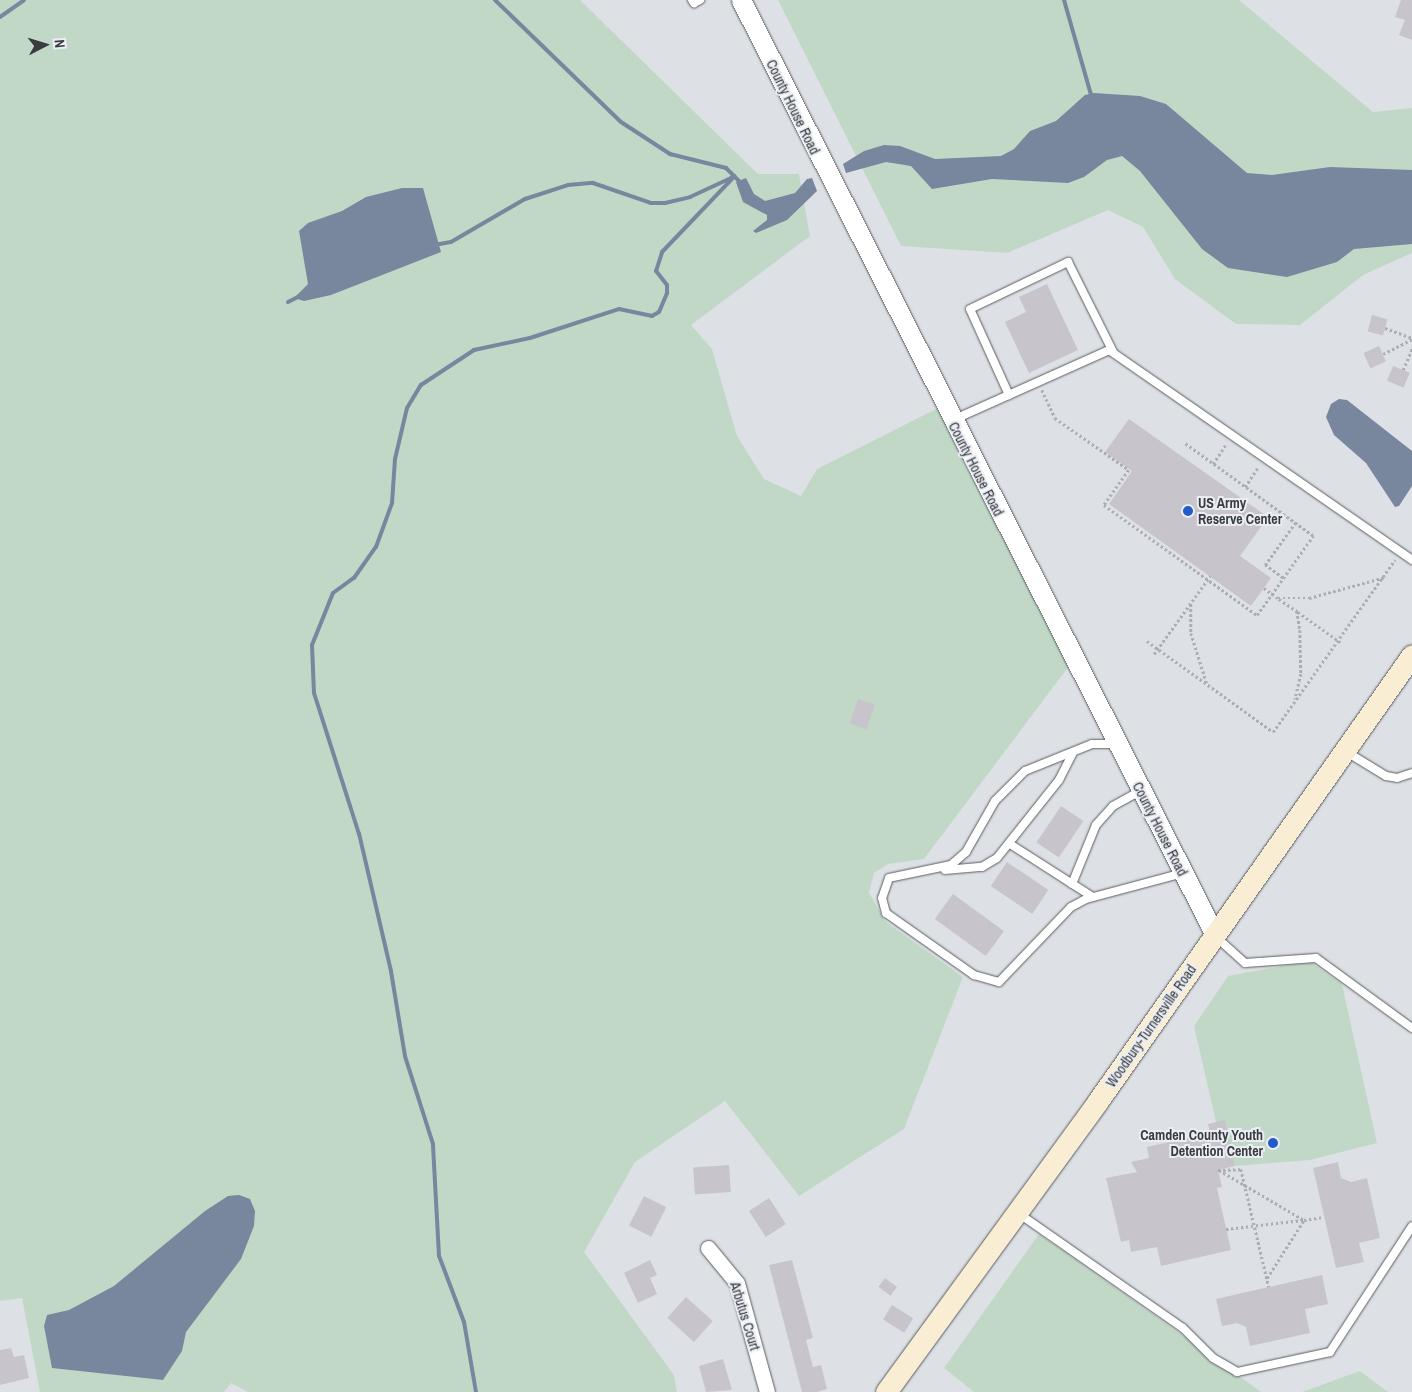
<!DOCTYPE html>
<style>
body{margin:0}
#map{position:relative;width:1412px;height:1392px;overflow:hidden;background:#dde1e6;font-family:"Archivo Narrow",sans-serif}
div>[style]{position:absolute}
.green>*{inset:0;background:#c2d8c7}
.water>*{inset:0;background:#78869e}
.stream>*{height:4px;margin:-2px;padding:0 2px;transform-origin:2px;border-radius:2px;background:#78869e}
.building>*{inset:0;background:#c7c5cb;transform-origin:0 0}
.path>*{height:2.5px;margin-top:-1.25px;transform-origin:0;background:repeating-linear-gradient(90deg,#abaeb2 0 2.5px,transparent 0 5px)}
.roads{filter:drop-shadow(0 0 1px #585c61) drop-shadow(0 0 1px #585c61)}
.service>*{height:8px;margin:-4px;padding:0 4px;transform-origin:4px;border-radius:4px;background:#fff}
.minor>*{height:15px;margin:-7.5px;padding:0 7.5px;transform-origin:7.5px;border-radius:7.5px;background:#fff}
.tertiary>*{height:19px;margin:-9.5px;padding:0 9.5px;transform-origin:9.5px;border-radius:9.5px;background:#fff}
.secondary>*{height:21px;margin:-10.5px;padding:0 10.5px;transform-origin:10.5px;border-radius:10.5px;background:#f9edd3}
.dots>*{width:14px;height:14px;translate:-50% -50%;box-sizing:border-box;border:2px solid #eaeef4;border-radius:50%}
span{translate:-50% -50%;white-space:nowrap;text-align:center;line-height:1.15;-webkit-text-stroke:4px #eaeef4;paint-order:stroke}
.street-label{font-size:14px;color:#393b3d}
.poi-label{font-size:14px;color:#393b3d;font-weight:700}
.left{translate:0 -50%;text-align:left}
.right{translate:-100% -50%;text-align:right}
.north{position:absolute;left:20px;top:20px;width:50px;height:50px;-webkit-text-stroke:4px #eaeef4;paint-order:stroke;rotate:85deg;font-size:14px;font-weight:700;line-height:20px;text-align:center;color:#393b3d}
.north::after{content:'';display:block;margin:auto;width:18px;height:22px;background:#393b3d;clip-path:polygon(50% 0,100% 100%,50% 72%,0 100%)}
</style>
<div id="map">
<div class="green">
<div style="clip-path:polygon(0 0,580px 0,758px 174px,799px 174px,810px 236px,691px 325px,712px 349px,737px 436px,764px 479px,801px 496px,817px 469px,938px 408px,1069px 666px,924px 859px,888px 864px,874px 873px,869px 893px,886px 922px,963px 977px,904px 1129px,799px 1196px,725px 1101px,635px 1162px,584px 1252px,674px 1375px,677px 1392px,248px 1392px,231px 1383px,224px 1392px,40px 1392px,22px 1298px,0 1301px)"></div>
<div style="clip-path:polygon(778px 0,1239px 0,1373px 112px,1412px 108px,1412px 253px,1363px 275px,1300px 325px,1236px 324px,1175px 279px,1143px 227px,1108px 210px,1007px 253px,901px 246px)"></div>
<div style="clip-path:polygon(1309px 961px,1342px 984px,1377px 1143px,1310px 1160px,1235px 1166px,1216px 1122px,1194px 1026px,1228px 976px)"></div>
<div style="clip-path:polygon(1039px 1234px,1194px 1343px,1261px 1392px,974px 1392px,944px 1368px)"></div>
<div style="clip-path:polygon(1360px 1371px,1388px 1392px,1302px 1392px)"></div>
</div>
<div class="water">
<div style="clip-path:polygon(1094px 93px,1140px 96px,1166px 104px,1247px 173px,1272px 175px,1330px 167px,1412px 170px,1412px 244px,1354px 249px,1337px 262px,1287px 277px,1228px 268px,1202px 249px,1140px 171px,1122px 156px,1107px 160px,1084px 177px,1068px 183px,992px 179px,932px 189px,911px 166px,886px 162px,846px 173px,843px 164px,864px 151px,884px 145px,900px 146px,935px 159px,1001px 156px,1014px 149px,1030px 131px,1056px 121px,1085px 95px)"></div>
<div style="clip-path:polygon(746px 178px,754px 194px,765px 201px,795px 193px,807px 179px,812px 178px,817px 191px,787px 220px,756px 233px,753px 231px,767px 220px,767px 215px,743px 202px,736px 182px)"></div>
<div style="clip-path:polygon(402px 188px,423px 188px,441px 252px,331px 295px,304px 301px,294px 298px,308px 284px,299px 231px,308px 223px,342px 211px,366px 197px)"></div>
<div style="clip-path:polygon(1339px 399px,1347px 400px,1412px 451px,1412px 486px,1399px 506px,1395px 507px,1366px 463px,1334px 435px,1326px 417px,1331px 404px)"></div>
<div style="clip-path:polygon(239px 1195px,250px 1199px,255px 1211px,254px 1226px,241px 1259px,186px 1332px,182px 1351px,163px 1380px,52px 1368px,44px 1326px,47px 1315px,69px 1310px,114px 1286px,205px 1211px,228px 1196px)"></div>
</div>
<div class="stream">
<div style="left:495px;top:0;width:175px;rotate:44.1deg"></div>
<div style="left:621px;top:122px;width:59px;rotate:33.1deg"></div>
<div style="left:670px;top:154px;width:58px;rotate:14deg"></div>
<div style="left:726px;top:168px;width:21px;rotate:45deg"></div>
<div style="left:1064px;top:0;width:102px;rotate:74.1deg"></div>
<div style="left:0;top:17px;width:29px;rotate:-35deg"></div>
<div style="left:434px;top:245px;width:17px;rotate:-10deg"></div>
<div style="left:451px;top:242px;width:86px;rotate:-30.2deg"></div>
<div style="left:525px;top:199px;width:45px;rotate:-18deg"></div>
<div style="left:568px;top:185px;width:25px;rotate:-5deg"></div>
<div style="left:593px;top:183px;width:61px;rotate:19deg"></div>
<div style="left:651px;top:203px;width:14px"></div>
<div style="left:665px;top:203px;width:26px;rotate:-13deg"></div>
<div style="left:690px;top:197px;width:47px;rotate:-24.9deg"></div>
<div style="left:288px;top:302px;width:11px;rotate:-27deg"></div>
<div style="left:476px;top:1392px;width:71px;rotate:-99.7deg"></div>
<div style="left:464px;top:1322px;width:71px;rotate:-110.7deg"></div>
<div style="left:439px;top:1256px;width:112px;rotate:-93.1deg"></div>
<div style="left:433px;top:1144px;width:92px;rotate:-107.7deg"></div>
<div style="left:405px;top:1056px;width:86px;rotate:-99.4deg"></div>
<div style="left:391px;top:971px;width:141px;rotate:-103.1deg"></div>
<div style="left:359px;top:834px;width:148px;rotate:-107.7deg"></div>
<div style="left:314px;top:693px;width:48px;rotate:-92.4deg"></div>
<div style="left:312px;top:645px;width:56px;rotate:-68deg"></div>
<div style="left:333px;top:593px;width:26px;rotate:-36deg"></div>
<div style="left:354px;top:578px;width:38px;rotate:-55deg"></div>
<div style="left:376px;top:547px;width:47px;rotate:-70deg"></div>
<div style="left:392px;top:503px;width:44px;rotate:-86.1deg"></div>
<div style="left:395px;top:459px;width:52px;rotate:-76.8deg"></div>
<div style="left:407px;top:408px;width:27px;rotate:-59deg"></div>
<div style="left:421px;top:385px;width:64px;rotate:-33.4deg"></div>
<div style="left:474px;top:350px;width:57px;rotate:-12.1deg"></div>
<div style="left:530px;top:338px;width:94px;rotate:-18deg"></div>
<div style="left:619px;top:309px;width:34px;rotate:12deg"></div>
<div style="left:652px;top:316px;width:8px;rotate:-30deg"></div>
<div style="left:659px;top:312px;width:21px;rotate:-67deg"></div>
<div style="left:667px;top:293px;width:8px;rotate:-90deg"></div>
<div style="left:667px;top:285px;width:18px;rotate:-128deg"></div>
<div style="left:656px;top:271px;width:20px;rotate:-72deg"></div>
<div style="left:662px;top:252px;width:105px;rotate:-46.2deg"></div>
</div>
<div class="building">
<div style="clip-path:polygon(1401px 0,1412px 0,1412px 40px,1399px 35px,1405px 20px,1395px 17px)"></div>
<div style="clip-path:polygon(1047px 284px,1078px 350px,1029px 373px,1005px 322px,1026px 312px,1019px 297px)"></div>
<div style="left:1372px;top:315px;width:16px;height:17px;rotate:15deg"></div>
<div style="left:1379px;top:346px;width:17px;height:17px;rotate:66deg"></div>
<div style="left:1393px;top:366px;width:18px;height:16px;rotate:22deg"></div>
<div style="clip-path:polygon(1129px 419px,1268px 517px,1240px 556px,1271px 578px,1251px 606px,1109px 504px,1132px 471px,1105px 452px)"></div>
<div style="left:858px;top:699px;width:18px;height:26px;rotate:19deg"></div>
<div style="left:1061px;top:806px;width:27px;height:44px;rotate:34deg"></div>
<div style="left:1007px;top:862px;width:50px;height:29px;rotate:34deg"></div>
<div style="left:953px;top:894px;width:63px;height:31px;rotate:36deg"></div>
<div style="clip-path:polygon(1225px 1120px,1235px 1166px,1218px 1170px,1222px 1187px,1217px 1188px,1231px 1250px,1161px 1266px,1157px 1247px,1131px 1252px,1129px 1240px,1121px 1242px,1106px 1178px,1137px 1172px,1131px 1162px,1149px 1158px,1147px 1147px,1210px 1133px,1208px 1124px)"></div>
<div style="clip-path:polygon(1338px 1162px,1341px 1178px,1351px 1182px,1367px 1178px,1380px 1238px,1359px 1243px,1364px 1262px,1336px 1268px,1313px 1168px)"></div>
<div style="left:729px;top:1165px;width:27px;height:36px;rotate:86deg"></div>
<div style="left:644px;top:1196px;width:25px;height:33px;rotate:27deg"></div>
<div style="left:769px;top:1198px;width:31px;height:24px;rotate:57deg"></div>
<div style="clip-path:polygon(650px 1260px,657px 1275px,650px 1278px,657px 1294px,638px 1303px,624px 1273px)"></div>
<div style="clip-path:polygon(792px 1260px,813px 1338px,806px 1340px,813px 1367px,821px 1365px,827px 1389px,817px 1392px,802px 1392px,769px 1265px)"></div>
<div style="clip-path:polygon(1322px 1275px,1328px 1304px,1305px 1309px,1310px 1333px,1250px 1346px,1246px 1327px,1237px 1323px,1222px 1326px,1216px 1299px)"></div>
<div style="left:885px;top:1278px;width:15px;height:11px;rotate:37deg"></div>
<div style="left:686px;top:1297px;width:36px;height:28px;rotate:42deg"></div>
<div style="left:892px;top:1305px;width:25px;height:17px;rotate:32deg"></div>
<div style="clip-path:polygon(11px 1348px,14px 1357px,24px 1355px,29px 1378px,0 1385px,0 1350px)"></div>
<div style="clip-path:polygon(723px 1359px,732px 1390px,706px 1392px,699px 1366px)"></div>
</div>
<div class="path">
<div style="left:1385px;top:328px;width:29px;rotate:20deg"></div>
<div style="left:1383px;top:354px;width:33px;rotate:-27deg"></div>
<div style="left:1403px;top:370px;width:23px;rotate:-67deg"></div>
<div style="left:1042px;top:390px;width:31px;rotate:65deg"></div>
<div style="left:1055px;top:418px;width:90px;rotate:35.1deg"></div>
<div style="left:1129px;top:470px;width:43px;rotate:125.5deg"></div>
<div style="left:1104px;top:505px;width:188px;rotate:35.7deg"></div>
<div style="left:1257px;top:615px;width:97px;rotate:-54.7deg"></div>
<div style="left:1313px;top:536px;width:159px;rotate:-144.2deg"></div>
<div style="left:1213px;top:464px;width:24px;rotate:-57deg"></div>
<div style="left:1245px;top:487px;width:24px;rotate:-57deg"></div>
<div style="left:1283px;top:578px;width:22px;rotate:-144deg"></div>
<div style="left:1265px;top:565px;width:52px;rotate:-54.5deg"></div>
<div style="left:1264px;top:588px;width:17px;rotate:36deg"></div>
<div style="left:1278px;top:598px;width:31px"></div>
<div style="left:1309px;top:598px;width:80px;rotate:-15.3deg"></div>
<div style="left:1279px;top:599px;width:22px;rotate:34deg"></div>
<div style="left:1297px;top:611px;width:19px;rotate:81deg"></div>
<div style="left:1300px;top:630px;width:44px;rotate:88.7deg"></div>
<div style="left:1301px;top:674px;width:26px;rotate:103deg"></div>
<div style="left:1191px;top:604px;width:29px;rotate:90deg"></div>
<div style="left:1191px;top:633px;width:53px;rotate:72.6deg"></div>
<div style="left:1298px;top:612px;width:52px;rotate:35.5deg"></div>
<div style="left:1147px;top:641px;width:155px;rotate:35.8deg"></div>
<div style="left:1273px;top:732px;width:211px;rotate:-54.7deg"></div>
<div style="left:1154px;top:654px;width:96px;rotate:-54.3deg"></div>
<div style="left:1218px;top:1170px;width:23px;rotate:-2deg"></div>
<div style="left:1241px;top:1169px;width:121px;rotate:76.7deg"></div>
<div style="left:1219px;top:1170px;width:99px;rotate:30.5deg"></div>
<div style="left:1304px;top:1220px;width:20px;rotate:-9deg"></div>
<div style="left:1226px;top:1229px;width:78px;rotate:-6.7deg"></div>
<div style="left:1267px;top:1278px;width:69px;rotate:-57.5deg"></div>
</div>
<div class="roads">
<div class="service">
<div style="left:692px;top:0;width:4px;rotate:56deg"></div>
<div style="left:694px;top:3px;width:7px;rotate:-27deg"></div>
<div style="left:1009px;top:395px;width:94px;rotate:-114.4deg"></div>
<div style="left:970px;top:309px;width:109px;rotate:-25.6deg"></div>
<div style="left:1068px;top:262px;width:101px;rotate:63.4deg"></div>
<div style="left:955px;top:419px;width:169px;rotate:-24.1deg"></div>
<div style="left:1109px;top:350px;width:369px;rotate:34.7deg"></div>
<div style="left:1116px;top:744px;width:24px;rotate:180deg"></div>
<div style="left:1092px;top:744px;width:72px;rotate:158.1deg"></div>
<div style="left:1025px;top:771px;width:42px;rotate:135deg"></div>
<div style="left:995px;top:801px;width:59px;rotate:119.6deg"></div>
<div style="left:966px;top:852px;width:20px;rotate:139deg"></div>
<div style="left:951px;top:865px;width:63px;rotate:168.2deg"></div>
<div style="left:889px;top:878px;width:21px;rotate:109deg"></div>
<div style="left:882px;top:898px;width:16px;rotate:75deg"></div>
<div style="left:886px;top:913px;width:108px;rotate:35.2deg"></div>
<div style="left:974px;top:975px;width:26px;rotate:16deg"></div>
<div style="left:999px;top:982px;width:104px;rotate:-46.2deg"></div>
<div style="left:1071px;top:907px;width:17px;rotate:-28deg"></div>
<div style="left:1086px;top:899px;width:100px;rotate:-15deg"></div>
<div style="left:1345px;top:751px;width:48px;rotate:31.4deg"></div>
<div style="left:1386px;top:776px;width:11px;rotate:10deg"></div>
<div style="left:1397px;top:778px;width:16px;rotate:-18deg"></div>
<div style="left:1010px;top:844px;width:98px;rotate:32.6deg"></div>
<div style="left:945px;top:870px;width:37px;rotate:-5deg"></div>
<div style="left:982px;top:867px;width:17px;rotate:-31deg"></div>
<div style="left:997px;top:858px;width:100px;rotate:-51.5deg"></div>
<div style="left:1059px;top:780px;width:31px;rotate:-63deg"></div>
<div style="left:1072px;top:884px;width:64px;rotate:-67.9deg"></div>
<div style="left:1096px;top:825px;width:25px;rotate:-48deg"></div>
<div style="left:1113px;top:806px;width:31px;rotate:-29deg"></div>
<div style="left:1216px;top:937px;width:39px;rotate:42deg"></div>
<div style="left:1245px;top:963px;width:71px;rotate:-4deg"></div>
<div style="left:1316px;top:958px;width:119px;rotate:36.1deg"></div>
<div style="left:1018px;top:1213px;width:201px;rotate:34.9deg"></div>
<div style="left:1183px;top:1328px;width:42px;rotate:45deg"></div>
<div style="left:1213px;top:1358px;width:28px;rotate:30deg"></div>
<div style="left:1237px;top:1372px;width:95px;rotate:-12.1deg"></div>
<div style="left:1330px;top:1352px;width:150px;rotate:-56.9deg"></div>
</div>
<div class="minor">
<div style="left:708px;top:1248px;width:45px;rotate:50.4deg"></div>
<div style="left:737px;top:1283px;width:113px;rotate:74.6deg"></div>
</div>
<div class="tertiary">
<div style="left:741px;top:0;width:1048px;rotate:63.12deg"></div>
</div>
<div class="secondary">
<div style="left:886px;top:1392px;width:360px;rotate:-53.9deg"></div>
<div style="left:1098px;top:1101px;width:545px;rotate:-54.85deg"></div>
</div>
</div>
<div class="dots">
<div style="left:1188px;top:511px;background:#235cc9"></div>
<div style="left:1273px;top:1143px;background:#235cc9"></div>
</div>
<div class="street-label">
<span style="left:793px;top:107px;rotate:64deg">County House Road</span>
<span style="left:976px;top:469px;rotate:63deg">County House Road</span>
<span style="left:1160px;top:829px;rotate:63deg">County House Road</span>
<span style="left:1151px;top:1026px;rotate:-55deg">Woodbury-Turnersville Road</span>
<span style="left:745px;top:1316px;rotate:73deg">Arbutus Court</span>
</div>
<div class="poi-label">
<span class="left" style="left:1198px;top:511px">US Army<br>Reserve Center</span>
<span class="right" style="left:1263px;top:1143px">Camden County Youth<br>Detention Center</span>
</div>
<div class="north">N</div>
</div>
